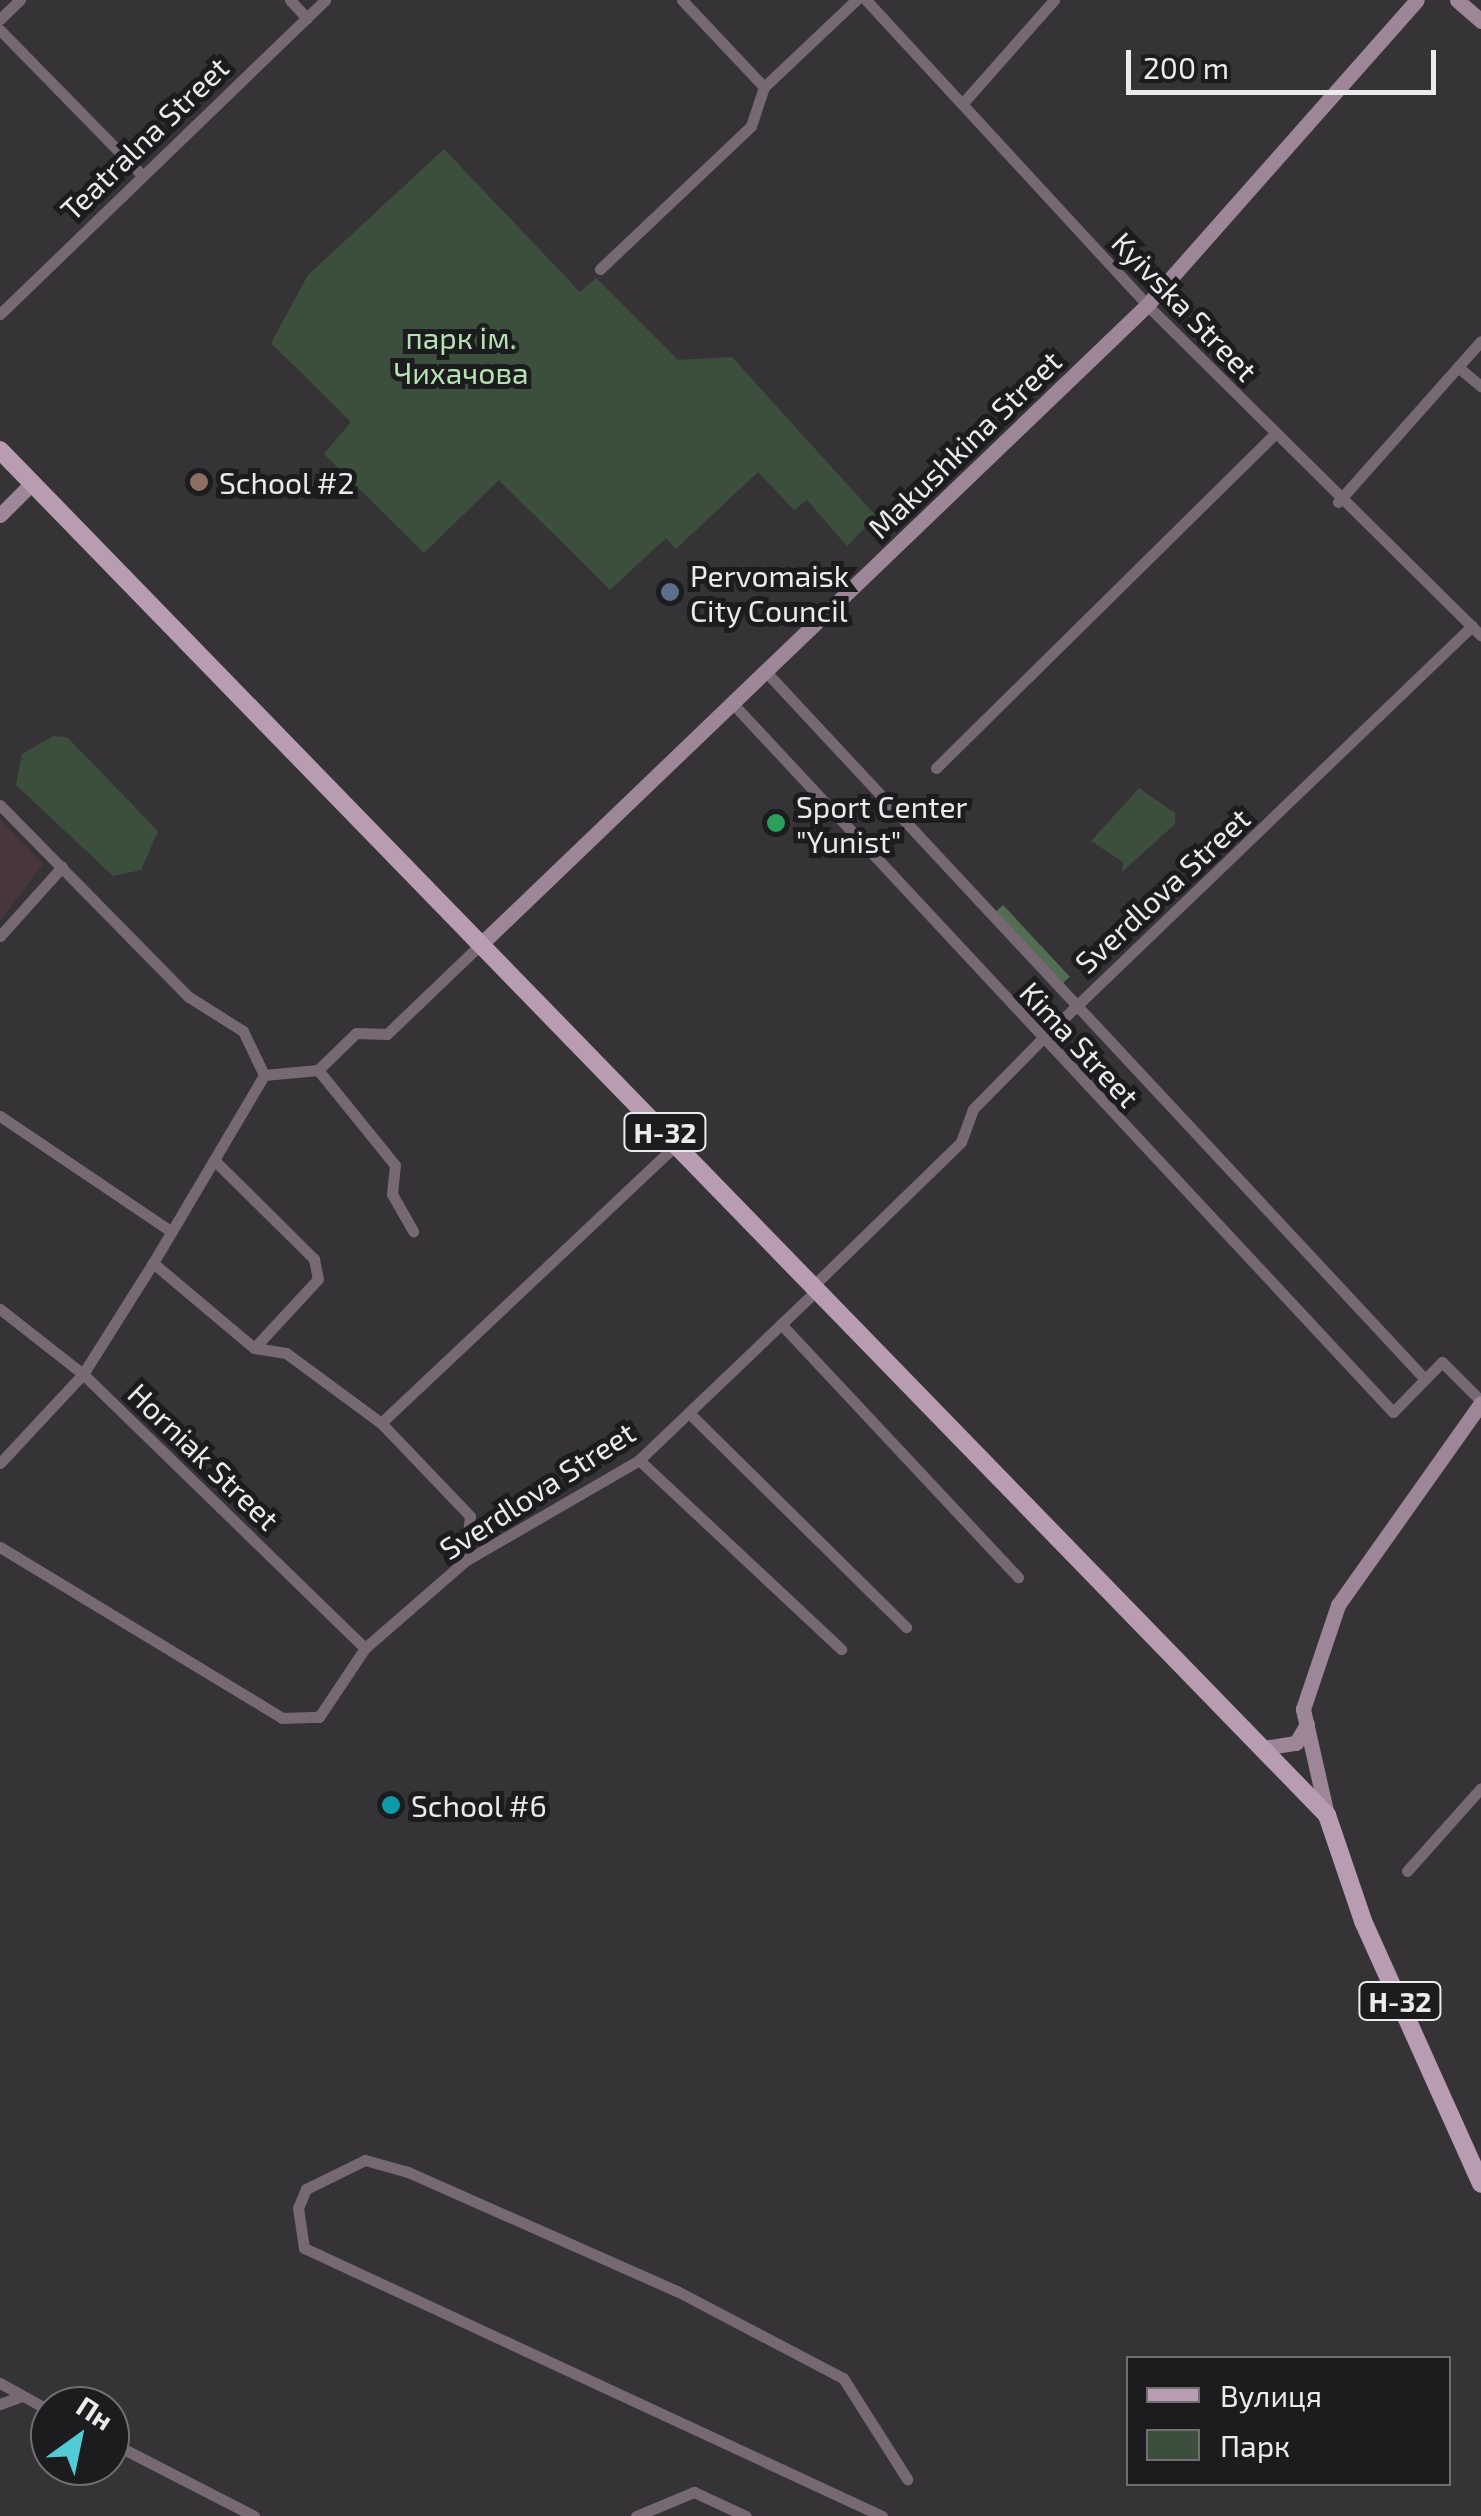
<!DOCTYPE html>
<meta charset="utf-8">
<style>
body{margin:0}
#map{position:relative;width:1481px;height:2516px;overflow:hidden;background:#353336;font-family:"Exo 2",sans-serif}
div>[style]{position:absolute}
.medical>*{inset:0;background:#49363d}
.green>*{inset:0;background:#3c4f3c}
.forest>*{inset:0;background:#536d53;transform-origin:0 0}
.street>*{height:11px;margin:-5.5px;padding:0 5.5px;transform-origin:5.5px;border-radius:5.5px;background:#776974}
.secondary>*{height:15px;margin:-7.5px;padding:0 7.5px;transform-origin:7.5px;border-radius:7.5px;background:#9c8697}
.primary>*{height:18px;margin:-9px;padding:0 9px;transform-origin:9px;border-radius:9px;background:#b89db2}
.dots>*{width:28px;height:28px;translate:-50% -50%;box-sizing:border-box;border:5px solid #1c1b1d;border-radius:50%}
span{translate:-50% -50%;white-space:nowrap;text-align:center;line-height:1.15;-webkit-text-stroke:10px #1c1b1d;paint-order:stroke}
.shield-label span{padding:2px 8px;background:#1c1b1d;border:2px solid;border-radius:8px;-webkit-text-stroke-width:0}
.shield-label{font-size:28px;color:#ebeaec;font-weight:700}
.street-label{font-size:30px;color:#ebeaec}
.park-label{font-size:30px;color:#b4e2b2}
.poi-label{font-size:30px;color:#ebeaec}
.left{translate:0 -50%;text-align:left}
.legend{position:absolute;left:1126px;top:2356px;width:325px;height:130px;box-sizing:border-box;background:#1c1b1d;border:2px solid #6f6e70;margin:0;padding:12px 18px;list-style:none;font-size:30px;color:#ebeaec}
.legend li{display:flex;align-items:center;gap:20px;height:50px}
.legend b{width:50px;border:2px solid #6f6e70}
.north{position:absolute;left:30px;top:2386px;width:100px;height:100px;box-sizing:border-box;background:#1c1b1d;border:2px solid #6f6e70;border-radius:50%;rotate:33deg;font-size:28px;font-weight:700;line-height:40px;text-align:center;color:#ebeaec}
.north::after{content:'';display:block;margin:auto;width:35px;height:45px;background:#52cbd7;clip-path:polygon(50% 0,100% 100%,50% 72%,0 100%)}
.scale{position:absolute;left:1126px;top:50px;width:310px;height:45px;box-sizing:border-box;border:5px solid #ebeaec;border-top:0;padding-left:12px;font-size:30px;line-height:35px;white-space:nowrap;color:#ebeaec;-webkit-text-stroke:8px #1c1b1d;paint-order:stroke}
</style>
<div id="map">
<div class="medical">
<div style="clip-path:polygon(0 819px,43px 864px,0 921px)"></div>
</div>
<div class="green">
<div style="clip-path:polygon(444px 149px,580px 292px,596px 278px,678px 360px,732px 357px,876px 516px,847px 546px,807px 500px,794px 510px,758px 472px,676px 549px,666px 538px,610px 590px,499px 480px,424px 553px,324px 454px,351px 422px,271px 343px,308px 275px)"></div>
<div style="clip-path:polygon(53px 736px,67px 737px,158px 831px,141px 870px,113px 876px,16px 785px,22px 754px)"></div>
<div style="clip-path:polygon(1139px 788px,1175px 813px,1175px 824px,1122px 872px,1123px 862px,1091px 841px)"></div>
</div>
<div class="forest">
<div style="left:1003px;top:905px;width:98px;height:10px;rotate:47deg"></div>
</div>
<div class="street">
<div style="left:290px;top:0;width:25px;rotate:47deg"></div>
<div style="left:682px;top:0;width:120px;rotate:46.7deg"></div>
<div style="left:866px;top:0;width:415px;rotate:47.3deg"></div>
<div style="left:1147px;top:305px;width:470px;rotate:44.7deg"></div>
<div style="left:0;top:19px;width:28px;rotate:-44deg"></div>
<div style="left:0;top:30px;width:202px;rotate:45.6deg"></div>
<div style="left:962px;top:104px;width:139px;rotate:-48.5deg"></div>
<div style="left:600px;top:269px;width:208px;rotate:-43.4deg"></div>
<div style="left:751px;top:126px;width:41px;rotate:-71.6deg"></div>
<div style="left:764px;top:87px;width:127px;rotate:-43.4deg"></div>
<div style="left:0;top:314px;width:452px;rotate:-44deg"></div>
<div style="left:1458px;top:367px;width:30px;rotate:40deg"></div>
<div style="left:1338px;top:502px;width:215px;rotate:-48.4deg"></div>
<div style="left:767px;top:673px;width:965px;rotate:47.02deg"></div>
<div style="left:735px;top:706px;width:965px;rotate:47.02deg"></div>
<div style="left:1393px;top:1412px;width:70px;rotate:-45.6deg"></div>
<div style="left:1442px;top:1362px;width:55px;rotate:45deg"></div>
<div style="left:936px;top:768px;width:476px;rotate:-44.6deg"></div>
<div style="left:0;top:805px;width:269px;rotate:45.5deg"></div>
<div style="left:189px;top:997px;width:64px;rotate:32.2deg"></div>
<div style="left:243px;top:1031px;width:49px;rotate:64.5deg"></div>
<div style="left:0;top:936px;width:93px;rotate:-48.1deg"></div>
<div style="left:318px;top:1070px;width:122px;rotate:51deg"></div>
<div style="left:395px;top:1165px;width:29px;rotate:96deg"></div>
<div style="left:392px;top:1194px;width:43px;rotate:60.4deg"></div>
<div style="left:0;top:1116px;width:207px;rotate:34deg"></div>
<div style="left:214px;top:1160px;width:141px;rotate:44.7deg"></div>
<div style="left:314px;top:1259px;width:20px;rotate:79deg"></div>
<div style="left:318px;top:1279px;width:94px;rotate:132.8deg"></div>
<div style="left:814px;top:1285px;width:205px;rotate:-44.2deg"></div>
<div style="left:961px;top:1142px;width:35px;rotate:-70deg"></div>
<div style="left:973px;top:1109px;width:97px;rotate:-45.4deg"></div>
<div style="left:1041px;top:1040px;width:598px;rotate:-43.85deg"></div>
<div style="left:0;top:1309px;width:105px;rotate:38.1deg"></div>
<div style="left:83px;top:1374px;width:393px;rotate:44.2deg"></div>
<div style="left:781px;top:1324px;width:347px;rotate:46.9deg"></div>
<div style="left:689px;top:1413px;width:305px;rotate:44.6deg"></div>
<div style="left:381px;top:1423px;width:407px;rotate:-43.3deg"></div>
<div style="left:639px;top:1460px;width:277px;rotate:43.1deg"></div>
<div style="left:0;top:1463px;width:122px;rotate:-47deg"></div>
<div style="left:83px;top:1374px;width:131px;rotate:-57.8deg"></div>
<div style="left:0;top:1547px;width:330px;rotate:31.2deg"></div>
<div style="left:282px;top:1718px;width:37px;rotate:-2deg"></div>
<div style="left:319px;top:1717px;width:83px;rotate:-56.3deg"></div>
<div style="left:365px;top:1648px;width:133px;rotate:-41deg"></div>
<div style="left:465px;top:1561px;width:201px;rotate:-30.1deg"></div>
<div style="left:639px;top:1460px;width:248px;rotate:-43.7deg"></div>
<div style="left:465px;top:1561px;width:45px;rotate:-83.7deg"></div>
<div style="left:470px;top:1516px;width:129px;rotate:-133.7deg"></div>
<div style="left:381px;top:1423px;width:118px;rotate:-143.6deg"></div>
<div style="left:286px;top:1353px;width:32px;rotate:-171deg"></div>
<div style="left:254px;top:1348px;width:132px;rotate:-139.9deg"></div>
<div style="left:153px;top:1263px;width:218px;rotate:-59.4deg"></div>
<div style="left:264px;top:1075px;width:54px;rotate:-5.3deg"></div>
<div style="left:318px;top:1070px;width:53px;rotate:-44.2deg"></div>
<div style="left:356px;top:1033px;width:31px;rotate:2deg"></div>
<div style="left:387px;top:1034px;width:130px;rotate:-43.8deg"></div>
<div style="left:1407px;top:1871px;width:111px;rotate:-48.3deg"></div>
<div style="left:0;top:2383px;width:57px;rotate:29.2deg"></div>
<div style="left:0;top:2404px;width:23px;rotate:-20deg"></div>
<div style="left:110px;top:2442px;width:162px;rotate:27.2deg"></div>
<div style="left:636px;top:2516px;width:63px;rotate:-22.5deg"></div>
<div style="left:694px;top:2492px;width:57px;rotate:24.8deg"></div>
<div style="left:882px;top:2516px;width:637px;rotate:-155.12deg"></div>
<div style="left:304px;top:2248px;width:40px;rotate:-98.5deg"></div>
<div style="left:298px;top:2208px;width:21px;rotate:-67deg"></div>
<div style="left:306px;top:2189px;width:66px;rotate:-26.2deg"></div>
<div style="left:365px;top:2160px;width:45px;rotate:15.6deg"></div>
<div style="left:408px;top:2172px;width:294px;rotate:23.9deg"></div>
<div style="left:677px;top:2291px;width:187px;rotate:27.7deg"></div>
<div style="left:843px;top:2378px;width:120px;rotate:57.6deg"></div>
</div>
<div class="secondary">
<div style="left:1457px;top:0;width:32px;rotate:41deg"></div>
<div style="left:0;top:515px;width:45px;rotate:-45deg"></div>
<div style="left:481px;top:944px;width:923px;rotate:-43.81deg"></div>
<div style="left:1147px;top:305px;width:407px;rotate:-48.5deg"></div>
<div style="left:1263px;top:1748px;width:33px;rotate:-9deg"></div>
<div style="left:1296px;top:1743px;width:22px;rotate:-60deg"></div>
<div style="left:1327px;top:1815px;width:109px;rotate:-102.8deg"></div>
<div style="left:1303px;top:1709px;width:110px;rotate:-71.4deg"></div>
<div style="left:1338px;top:1605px;width:247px;rotate:-54.7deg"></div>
</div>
<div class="primary">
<div style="left:0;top:450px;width:1904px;rotate:45.81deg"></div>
<div style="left:1327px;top:1815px;width:112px;rotate:71.2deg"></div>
<div style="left:1363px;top:1921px;width:288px;rotate:65.8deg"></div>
</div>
<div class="dots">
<div style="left:199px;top:482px;background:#8d6e63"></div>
<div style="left:670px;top:592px;background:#5c6f8a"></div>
<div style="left:776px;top:823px;background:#2e9e5b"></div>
<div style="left:391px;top:1805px;background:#0f9aa8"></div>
</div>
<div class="shield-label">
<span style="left:665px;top:1132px">Н-32</span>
<span style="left:1400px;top:2001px">Н-32</span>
</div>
<div class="street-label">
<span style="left:144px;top:138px;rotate:-44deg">Teatralna Street</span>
<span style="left:1185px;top:306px;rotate:46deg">Kyivska Street</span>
<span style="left:964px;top:444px;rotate:-44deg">Makushkina Street</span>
<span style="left:1162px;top:890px;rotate:-43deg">Sverdlova Street</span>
<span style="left:1080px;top:1044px;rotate:47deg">Kima Street</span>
<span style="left:204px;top:1456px;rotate:44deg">Horniak Street</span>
<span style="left:537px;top:1490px;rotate:-33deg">Sverdlova Street</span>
</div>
<div class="park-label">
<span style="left:461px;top:354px">парк ім.<br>Чихачова</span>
</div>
<div class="poi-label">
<span class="left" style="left:219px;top:482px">School #2</span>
<span class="left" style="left:690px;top:592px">Pervomaisk<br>City Council</span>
<span class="left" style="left:796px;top:823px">Sport Center<br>"Yunist"</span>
<span class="left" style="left:411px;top:1805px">School #6</span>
</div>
<ul class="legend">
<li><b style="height:12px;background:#b89db2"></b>Вулиця</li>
<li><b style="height:28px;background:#3c4f3c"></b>Парк</li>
</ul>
<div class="north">Пн</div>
<div class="scale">200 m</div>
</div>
